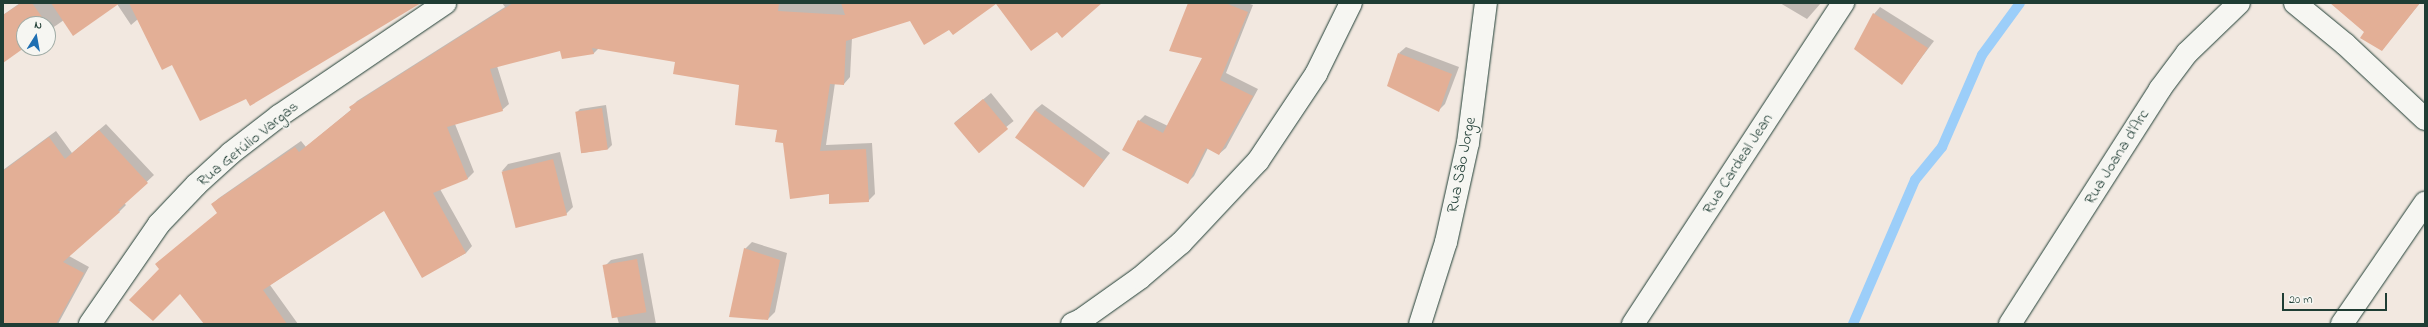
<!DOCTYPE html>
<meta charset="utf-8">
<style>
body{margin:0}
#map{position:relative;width:2428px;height:327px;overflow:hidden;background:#f2e8e0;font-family:"Indie Flower",sans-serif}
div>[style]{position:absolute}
.shadow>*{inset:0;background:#0003;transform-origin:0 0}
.stream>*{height:10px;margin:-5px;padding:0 5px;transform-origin:5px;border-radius:5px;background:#9ccef9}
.building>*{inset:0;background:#e3af96;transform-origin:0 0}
.roads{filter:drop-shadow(0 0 1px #1f3d34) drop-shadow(0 0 1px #1f3d34)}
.minor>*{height:22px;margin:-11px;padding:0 11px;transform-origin:11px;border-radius:11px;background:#f6f6f2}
.major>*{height:22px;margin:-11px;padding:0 11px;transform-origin:11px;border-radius:11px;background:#f6f6f2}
span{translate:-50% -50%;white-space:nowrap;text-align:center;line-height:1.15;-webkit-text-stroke:3px #f6f6f2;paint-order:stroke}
.street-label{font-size:16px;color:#1f3d34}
.frame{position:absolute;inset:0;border:4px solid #1f3d34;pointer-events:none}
.north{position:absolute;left:16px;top:16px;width:40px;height:40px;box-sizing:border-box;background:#f6f6f2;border:1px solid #a0aca6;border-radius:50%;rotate:11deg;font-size:11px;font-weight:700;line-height:16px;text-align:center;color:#1f3d34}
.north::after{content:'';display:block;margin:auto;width:14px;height:18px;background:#1f6fb2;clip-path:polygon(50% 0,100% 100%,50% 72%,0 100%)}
.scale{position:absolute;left:2282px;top:293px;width:105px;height:18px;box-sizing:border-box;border:2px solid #1f3d34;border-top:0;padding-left:5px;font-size:12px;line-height:14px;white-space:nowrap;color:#1f3d34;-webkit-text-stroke:3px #f6f6f2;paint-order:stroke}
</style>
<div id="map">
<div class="shadow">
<div style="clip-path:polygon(20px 3px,419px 3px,246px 97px,173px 64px,138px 19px,131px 25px,117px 4px,64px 20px,48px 31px,48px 24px,24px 24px,24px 47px,3px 43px,3px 15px)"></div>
<div style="clip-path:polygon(502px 3px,996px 3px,949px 29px,911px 20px,852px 38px,850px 77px,844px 84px,835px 83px,826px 145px,872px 143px,875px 194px,868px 201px,830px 193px,784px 143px,778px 129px,740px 84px,676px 61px,599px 48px,593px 54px,561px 50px,497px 66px,509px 104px,502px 110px,455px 124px,474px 172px,468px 178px,440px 189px,472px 246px,466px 253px,422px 276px,384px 209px,270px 285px,298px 324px,221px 324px,156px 264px,218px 213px,212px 204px,219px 198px,301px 141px,306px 147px,352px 109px,351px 107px,357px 101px,505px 7px)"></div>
<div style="clip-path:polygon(1189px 3px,1247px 3px,1253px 5px,1226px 73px,1258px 89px,1226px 148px,1219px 154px,1208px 148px,1194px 176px,1187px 183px,1139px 121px,1145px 115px,1168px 126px,1203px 57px)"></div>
<div style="clip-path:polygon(1780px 3px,1821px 3px,1807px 19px)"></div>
<div style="clip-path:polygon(2331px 3px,2420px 3px,2382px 50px,2365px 32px)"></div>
<div style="clip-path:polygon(1880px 7px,1934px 41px,1902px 83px,1874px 14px)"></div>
<div style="clip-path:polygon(1406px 47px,1459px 67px,1445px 104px,1439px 110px,1399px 53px)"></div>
<div style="left:991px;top:93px;width:36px;height:47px;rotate:51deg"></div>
<div style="clip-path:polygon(1042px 104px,1110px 153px,1084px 186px,1035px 110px)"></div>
<div style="clip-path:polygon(606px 105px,612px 145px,608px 149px,582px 153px,576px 113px,580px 109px)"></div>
<div style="clip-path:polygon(106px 124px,154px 175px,124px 203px,126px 205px,120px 211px,69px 256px,89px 267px,58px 324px,3px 324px,3px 170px,56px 131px,72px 153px)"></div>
<div style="clip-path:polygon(560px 152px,573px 207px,566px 214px,502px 171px,508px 164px)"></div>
<div style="clip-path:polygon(752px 242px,787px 253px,775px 312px,768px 319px,745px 249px)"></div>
<div style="clip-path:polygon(643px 253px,656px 324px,619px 324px,604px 267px,611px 260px)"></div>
</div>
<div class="stream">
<div style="left:1853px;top:324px;width:157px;rotate:-66.7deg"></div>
<div style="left:1915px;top:180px;width:43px;rotate:-50.7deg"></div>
<div style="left:1942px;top:147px;width:100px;rotate:-66.5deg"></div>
<div style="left:1982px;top:55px;width:64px;rotate:-53.8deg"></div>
</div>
<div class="building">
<div style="clip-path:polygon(21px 3px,32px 3px,47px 24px,24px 24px,24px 48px,3px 63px,3px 15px)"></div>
<div style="clip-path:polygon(51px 3px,120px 3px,73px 36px)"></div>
<div style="clip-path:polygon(129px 3px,421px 3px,250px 106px,246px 99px,200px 121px,172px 65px,162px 70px)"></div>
<div style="clip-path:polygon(513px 3px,779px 3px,778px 11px,845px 15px,841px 3px,1102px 3px,1062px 38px,1057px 32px,1031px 51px,996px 4px,953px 35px,949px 30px,924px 45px,910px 21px,846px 41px,844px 85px,830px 84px,820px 151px,866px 149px,869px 202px,829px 204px,829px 194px,790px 199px,783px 143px,775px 142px,777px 130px,735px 125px,739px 85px,673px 74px,675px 62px,592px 48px,594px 54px,562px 59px,560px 51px,490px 69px,503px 111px,447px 127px,468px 179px,433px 193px,466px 253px,422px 278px,384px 211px,263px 290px,287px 324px,204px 324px,180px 294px,153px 321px,129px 300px,159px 269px,155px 264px,217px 213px,211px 204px,295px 147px,299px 152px,351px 110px,349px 107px)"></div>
<div style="clip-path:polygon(1188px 3px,1225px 3px,1248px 12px,1220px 80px,1253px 96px,1219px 155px,1206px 148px,1188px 184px,1122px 150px,1138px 120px,1163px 133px,1202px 58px,1169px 51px)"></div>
<div style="clip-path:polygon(2330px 3px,2420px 3px,2382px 51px,2360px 38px,2364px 32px)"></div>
<div style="clip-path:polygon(1873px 13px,1928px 48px,1902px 85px,1854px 49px)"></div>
<div style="clip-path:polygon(1398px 53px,1452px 74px,1439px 112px,1387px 86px)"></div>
<div style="left:983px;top:99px;width:39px;height:38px;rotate:50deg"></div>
<div style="left:602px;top:108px;width:42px;height:27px;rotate:82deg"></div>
<div style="left:1035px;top:110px;width:85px;height:34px;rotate:36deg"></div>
<div style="clip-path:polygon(99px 130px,148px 183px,118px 210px,120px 212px,63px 262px,84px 273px,56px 324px,3px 324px,3px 171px,49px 137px,65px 159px)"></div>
<div style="left:553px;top:159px;width:58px;height:53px;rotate:76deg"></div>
<div style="clip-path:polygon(744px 248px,780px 260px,768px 320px,729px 317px)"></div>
<div style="left:637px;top:259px;width:54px;height:35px;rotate:80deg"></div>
</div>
<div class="roads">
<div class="minor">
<div style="left:2295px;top:3px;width:65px;rotate:39.4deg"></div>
<div style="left:2345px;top:44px;width:110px;rotate:43.2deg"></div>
<div style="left:1072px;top:324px;width:10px;rotate:-24deg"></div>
<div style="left:1081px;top:320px;width:72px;rotate:-35.4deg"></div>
<div style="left:1140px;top:278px;width:54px;rotate:-40.5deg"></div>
<div style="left:1181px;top:243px;width:112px;rotate:-46.8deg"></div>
<div style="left:1258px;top:161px;width:105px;rotate:-56.3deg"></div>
<div style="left:1316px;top:74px;width:79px;rotate:-63.8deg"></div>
<div style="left:1420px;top:324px;width:86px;rotate:-72.4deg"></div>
<div style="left:1446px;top:242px;width:101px;rotate:-77.5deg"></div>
<div style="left:1468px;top:143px;width:141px;rotate:-82.7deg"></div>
<div style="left:1633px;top:324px;width:384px;rotate:-56.8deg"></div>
<div style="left:2010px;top:324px;width:279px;rotate:-57.4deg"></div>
<div style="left:2160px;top:89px;width:45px;rotate:-53.1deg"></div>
<div style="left:2187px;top:53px;width:72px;rotate:-43.9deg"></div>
<div style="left:2342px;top:324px;width:147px;rotate:-55.6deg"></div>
</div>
<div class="major">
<div style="left:90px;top:324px;width:121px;rotate:-55.4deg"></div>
<div style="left:159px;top:224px;width:54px;rotate:-46.5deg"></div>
<div style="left:196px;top:185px;width:47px;rotate:-42.4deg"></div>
<div style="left:231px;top:153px;width:61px;rotate:-37.6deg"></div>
<div style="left:279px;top:116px;width:201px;rotate:-34.2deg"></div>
</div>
</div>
<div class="street-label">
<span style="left:248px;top:144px;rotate:-39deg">Rua Getúlio Vargas</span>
<span style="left:2117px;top:157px;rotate:-58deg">Rua Joana d'Arc</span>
<span style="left:1738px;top:164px;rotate:-57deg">Rua Cardeal Jean</span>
<span style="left:1462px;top:165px;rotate:-79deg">Rua Sâo Jorge</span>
</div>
<div class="frame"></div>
<div class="north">N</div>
<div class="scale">20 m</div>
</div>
